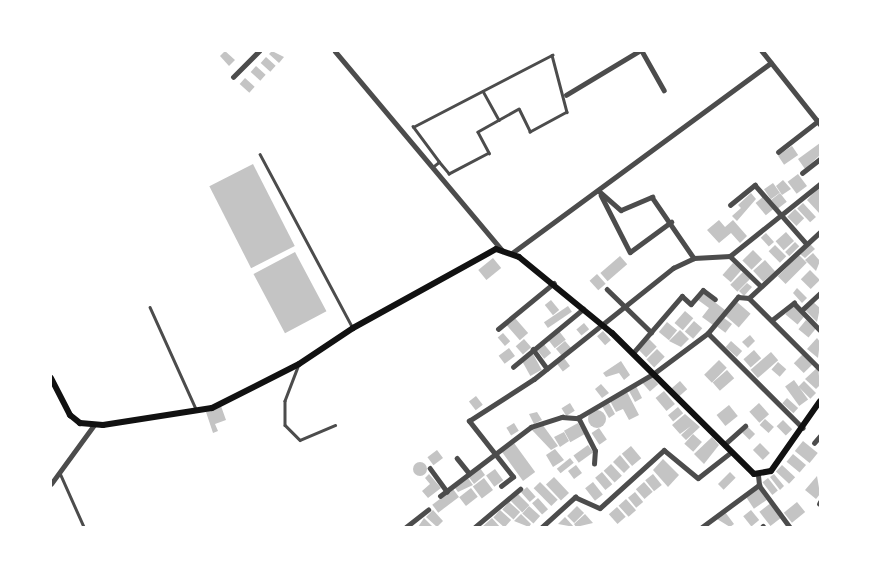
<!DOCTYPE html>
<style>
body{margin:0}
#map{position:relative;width:871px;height:578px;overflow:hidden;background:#fff;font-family:"PT Sans",sans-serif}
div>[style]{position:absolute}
.building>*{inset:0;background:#c4c4c4;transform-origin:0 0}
.round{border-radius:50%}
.service>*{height:2.5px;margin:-1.25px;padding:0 1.25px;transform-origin:1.25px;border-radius:1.25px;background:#4c4c4c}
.minor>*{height:4.5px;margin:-2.25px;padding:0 2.25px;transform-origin:2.25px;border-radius:2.25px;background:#4c4c4c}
.secondary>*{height:6px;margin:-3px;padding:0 3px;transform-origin:3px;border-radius:3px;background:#111}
span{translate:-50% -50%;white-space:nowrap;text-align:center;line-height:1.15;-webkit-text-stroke:5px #fff;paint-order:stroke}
.frame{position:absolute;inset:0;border:52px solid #fff;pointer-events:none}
</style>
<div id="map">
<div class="building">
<div style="clip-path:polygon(225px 51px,235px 60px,229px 66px,220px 56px)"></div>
<div style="clip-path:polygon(272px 51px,284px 57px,279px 63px,269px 54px)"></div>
<div style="left:266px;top:57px;width:13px;height:8px;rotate:42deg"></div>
<div style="left:256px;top:66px;width:13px;height:8px;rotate:42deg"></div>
<div style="left:245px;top:78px;width:13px;height:8px;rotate:42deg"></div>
<div style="clip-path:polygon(820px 143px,820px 155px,805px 169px,798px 159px)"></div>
<div style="left:792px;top:146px;width:11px;height:17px;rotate:56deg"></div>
<div style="left:253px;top:164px;width:92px;height:49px;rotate:63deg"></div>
<div style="left:798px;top:174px;width:15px;height:13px;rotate:53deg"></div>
<div style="clip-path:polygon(783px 180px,791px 189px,782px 195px,776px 186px)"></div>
<div style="left:773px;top:183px;width:12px;height:11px;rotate:55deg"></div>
<div style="clip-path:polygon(820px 186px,820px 214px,807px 200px)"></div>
<div style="clip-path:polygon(751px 193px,756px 199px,737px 221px,732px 216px,741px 208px,738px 205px)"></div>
<div style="left:780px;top:193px;width:11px;height:11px;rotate:52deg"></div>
<div style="left:764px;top:196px;width:16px;height:11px;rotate:50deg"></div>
<div style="left:803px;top:203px;width:19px;height:8px;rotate:47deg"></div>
<div style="left:795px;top:209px;width:13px;height:11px;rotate:45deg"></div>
<div style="clip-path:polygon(719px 220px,725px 227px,733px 220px,747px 236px,740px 243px,731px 233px,719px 243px,707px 230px)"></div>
<div style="left:786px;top:232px;width:12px;height:14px;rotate:48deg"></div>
<div style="left:766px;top:233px;width:12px;height:7px;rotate:48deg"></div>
<div style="left:795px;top:242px;width:6px;height:14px;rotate:45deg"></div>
<div style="clip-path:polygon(809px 243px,815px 249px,805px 258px,800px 254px)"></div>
<div style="left:775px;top:245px;width:16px;height:9px;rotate:45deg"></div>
<div style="left:753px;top:250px;width:13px;height:15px;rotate:45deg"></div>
<div style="left:295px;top:252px;width:67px;height:47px;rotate:62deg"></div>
<div style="clip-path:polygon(813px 253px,820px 261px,816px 271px,805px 260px)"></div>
<div style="left:799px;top:255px;width:11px;height:30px;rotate:45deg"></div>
<div style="left:620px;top:256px;width:11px;height:26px;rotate:49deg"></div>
<div style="left:493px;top:258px;width:13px;height:19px;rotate:51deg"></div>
<div style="left:765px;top:260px;width:15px;height:16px;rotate:48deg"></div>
<div style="left:733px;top:263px;width:11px;height:16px;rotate:41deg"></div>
<div style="left:810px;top:270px;width:14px;height:13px;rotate:45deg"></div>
<div style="left:743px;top:272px;width:10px;height:18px;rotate:45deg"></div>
<div style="left:597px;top:274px;width:13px;height:10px;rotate:48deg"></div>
<div style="clip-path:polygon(747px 283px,752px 287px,744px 296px,739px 291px)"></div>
<div style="clip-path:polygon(797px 288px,807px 298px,802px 303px,793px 293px)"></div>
<div style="clip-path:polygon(703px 293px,725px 310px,713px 325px,702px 317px,709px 308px,698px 300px)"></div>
<div style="left:551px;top:300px;width:13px;height:8px;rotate:51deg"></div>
<div style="left:737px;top:302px;width:18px;height:18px;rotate:41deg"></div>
<div style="clip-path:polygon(813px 302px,820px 308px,817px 322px,805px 310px)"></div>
<div style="left:793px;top:305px;width:16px;height:12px;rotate:40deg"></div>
<div style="left:568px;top:306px;width:7px;height:29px;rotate:56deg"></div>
<div style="left:685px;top:311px;width:11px;height:16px;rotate:41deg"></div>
<div style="left:515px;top:318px;width:20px;height:11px;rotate:49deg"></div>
<div style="left:724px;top:318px;width:10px;height:11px;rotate:37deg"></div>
<div style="left:806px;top:320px;width:13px;height:12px;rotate:39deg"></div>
<div style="left:694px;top:321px;width:11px;height:14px;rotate:41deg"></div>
<div style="left:667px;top:322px;width:13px;height:13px;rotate:39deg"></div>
<div style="left:584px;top:323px;width:8px;height:10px;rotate:50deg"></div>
<div style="clip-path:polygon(680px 330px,689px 339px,681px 347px,669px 341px)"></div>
<div style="left:559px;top:331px;width:11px;height:14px;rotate:52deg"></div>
<div style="left:603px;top:331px;width:12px;height:8px;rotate:48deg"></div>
<div style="left:503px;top:333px;width:11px;height:7px;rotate:49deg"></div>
<div style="clip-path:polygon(750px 335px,755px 341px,748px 348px,742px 342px)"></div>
<div style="clip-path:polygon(817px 338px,820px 342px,818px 358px,807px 349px)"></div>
<div style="left:524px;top:339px;width:11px;height:11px;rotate:49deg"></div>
<div style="left:649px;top:339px;width:11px;height:15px;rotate:45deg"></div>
<div style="left:565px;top:341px;width:9px;height:12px;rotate:49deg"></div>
<div style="left:731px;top:341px;width:15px;height:8px;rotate:42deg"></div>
<div style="left:543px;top:343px;width:13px;height:9px;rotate:51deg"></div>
<div style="left:509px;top:348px;width:10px;height:13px;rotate:53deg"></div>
<div style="left:657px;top:349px;width:11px;height:15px;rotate:45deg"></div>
<div style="left:754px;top:350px;width:11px;height:14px;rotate:49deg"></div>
<div style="left:771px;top:352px;width:11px;height:27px;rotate:49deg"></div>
<div style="left:533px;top:354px;width:18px;height:13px;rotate:61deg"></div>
<div style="left:803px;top:354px;width:14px;height:13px;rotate:45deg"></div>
<div style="left:564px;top:358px;width:10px;height:9px;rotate:53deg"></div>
<div style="left:719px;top:360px;width:11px;height:21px;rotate:45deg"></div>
<div style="clip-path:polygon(621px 361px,630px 375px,624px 380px,619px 373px,606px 377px,603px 373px)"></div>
<div style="left:778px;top:362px;width:11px;height:10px;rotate:41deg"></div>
<div style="clip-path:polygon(818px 367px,820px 385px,816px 389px,805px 379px)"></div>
<div style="left:727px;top:370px;width:11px;height:19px;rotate:49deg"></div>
<div style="left:651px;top:376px;width:11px;height:11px;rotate:49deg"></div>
<div style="left:794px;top:380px;width:24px;height:11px;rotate:54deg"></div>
<div style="left:680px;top:381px;width:11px;height:14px;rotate:49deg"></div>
<div style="left:804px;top:381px;width:17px;height:8px;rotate:45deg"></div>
<div style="clip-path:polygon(601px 384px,609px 393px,602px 398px,595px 389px)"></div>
<div style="clip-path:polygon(636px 386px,642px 398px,635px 402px,629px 391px)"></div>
<div style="left:664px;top:391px;width:17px;height:11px;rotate:50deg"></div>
<div style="clip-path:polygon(627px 392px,639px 415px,629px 420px,623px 409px,616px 412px,610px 401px)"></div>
<div style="left:476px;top:396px;width:11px;height:9px;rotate:52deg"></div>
<div style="left:787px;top:398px;width:15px;height:7px;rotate:42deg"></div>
<div style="left:570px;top:403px;width:9px;height:10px;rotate:58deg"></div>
<div style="clip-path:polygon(609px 403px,615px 414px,609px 418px,602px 406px)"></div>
<div style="left:759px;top:403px;width:15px;height:13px;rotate:48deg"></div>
<div style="left:729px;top:405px;width:14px;height:16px;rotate:51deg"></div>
<div style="clip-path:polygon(221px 406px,226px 420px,215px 424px,218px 431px,213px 433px,206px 412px)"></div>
<div style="left:678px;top:407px;width:8px;height:13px;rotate:50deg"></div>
<div class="round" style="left:588px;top:410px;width:18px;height:18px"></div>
<div style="clip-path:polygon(537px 412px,542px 420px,534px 424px,529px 414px)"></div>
<div style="clip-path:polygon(685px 414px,700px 427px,686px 440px,681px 435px,691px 426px,680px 434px,672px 425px)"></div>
<div style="left:765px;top:419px;width:12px;height:8px;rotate:42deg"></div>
<div style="left:783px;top:420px;width:13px;height:9px;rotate:45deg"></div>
<div style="left:514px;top:423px;width:9px;height:9px;rotate:58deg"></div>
<div style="left:578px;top:423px;width:13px;height:16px;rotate:61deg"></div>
<div style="clip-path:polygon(542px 424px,558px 446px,551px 450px,532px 430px)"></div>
<div style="left:748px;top:427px;width:10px;height:8px;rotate:45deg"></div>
<div style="left:599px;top:428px;width:14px;height:9px;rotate:56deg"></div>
<div style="clip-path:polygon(564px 432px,569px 441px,560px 447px,554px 437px)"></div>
<div style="left:693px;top:434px;width:12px;height:13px;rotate:42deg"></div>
<div style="clip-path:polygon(712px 437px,719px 445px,704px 464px,694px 454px)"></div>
<div style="left:803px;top:441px;width:19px;height:13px;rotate:39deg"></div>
<div style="left:514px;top:443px;width:36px;height:15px;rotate:54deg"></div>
<div style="left:760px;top:443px;width:14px;height:10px;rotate:45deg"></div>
<div style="left:588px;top:445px;width:9px;height:18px;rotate:54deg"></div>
<div style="left:631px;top:446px;width:16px;height:12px;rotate:50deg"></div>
<div style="clip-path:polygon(555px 449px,564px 460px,553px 467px,546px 455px)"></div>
<div style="left:437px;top:450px;width:10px;height:12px;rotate:53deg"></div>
<div style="left:793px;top:454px;width:17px;height:10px;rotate:40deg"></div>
<div style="clip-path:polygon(620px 455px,630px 467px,624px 473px,613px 462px)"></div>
<div style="left:570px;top:458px;width:6px;height:17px;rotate:51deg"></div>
<div style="clip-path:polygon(663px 459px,679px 475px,668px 487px,653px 470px)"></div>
<div class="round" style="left:413px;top:462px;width:14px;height:14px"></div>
<div style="left:611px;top:464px;width:16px;height:10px;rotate:47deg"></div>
<div style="left:576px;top:465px;width:10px;height:10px;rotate:53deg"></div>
<div style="left:782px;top:465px;width:18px;height:9px;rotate:43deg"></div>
<div style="clip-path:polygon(480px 468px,485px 475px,474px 484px,468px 476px)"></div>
<div style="left:495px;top:469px;width:14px;height:11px;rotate:54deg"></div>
<div style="left:602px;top:472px;width:16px;height:9px;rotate:50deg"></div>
<div style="left:730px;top:472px;width:8px;height:17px;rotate:45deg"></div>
<div style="clip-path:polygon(429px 474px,441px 488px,428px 498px,422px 491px,430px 484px,425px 478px)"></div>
<div style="left:653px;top:474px;width:14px;height:10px;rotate:51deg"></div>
<div style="clip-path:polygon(774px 474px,784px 486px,780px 490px,770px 477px)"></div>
<div style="clip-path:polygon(817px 476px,820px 494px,816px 499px,805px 490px)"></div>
<div style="left:554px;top:477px;width:22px;height:11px;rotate:47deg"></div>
<div style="clip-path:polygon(468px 478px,473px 485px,458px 492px,455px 488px)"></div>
<div style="left:484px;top:478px;width:15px;height:14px;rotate:53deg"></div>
<div style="left:768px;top:478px;width:16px;height:7px;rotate:52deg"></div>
<div style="left:540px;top:482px;width:25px;height:9px;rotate:45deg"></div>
<div style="left:593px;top:482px;width:16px;height:10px;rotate:52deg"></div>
<div style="left:644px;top:482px;width:13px;height:11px;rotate:48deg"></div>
<div style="left:527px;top:487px;width:13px;height:8px;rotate:48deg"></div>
<div style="left:761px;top:487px;width:14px;height:18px;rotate:56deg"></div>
<div style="left:471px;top:488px;width:11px;height:15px;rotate:52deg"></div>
<div style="left:453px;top:489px;width:10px;height:26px;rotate:53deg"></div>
<div style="left:635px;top:492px;width:13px;height:9px;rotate:51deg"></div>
<div style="left:518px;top:494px;width:16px;height:10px;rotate:45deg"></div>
<div style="left:538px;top:498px;width:15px;height:8px;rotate:48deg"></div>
<div style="left:626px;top:499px;width:15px;height:10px;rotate:48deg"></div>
<div style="left:509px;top:502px;width:15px;height:10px;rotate:42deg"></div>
<div style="left:772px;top:502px;width:18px;height:16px;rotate:52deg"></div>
<div style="left:797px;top:502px;width:13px;height:17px;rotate:51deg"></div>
<div style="left:529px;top:506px;width:15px;height:10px;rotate:42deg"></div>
<div style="left:577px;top:506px;width:10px;height:14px;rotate:45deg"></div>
<div style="left:617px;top:507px;width:13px;height:11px;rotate:48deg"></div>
<div style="clip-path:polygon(433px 510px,443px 521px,437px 527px,426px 517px)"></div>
<div style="left:500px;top:510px;width:15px;height:10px;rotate:42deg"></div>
<div style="left:751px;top:510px;width:13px;height:10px;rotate:51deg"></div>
<div style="clip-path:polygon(725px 512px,734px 524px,730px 527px,717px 519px)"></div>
<div style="clip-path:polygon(521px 514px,531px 524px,529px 527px,514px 521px)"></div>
<div style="clip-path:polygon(585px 514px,593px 523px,576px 527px,574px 524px)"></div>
<div style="clip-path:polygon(565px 517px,574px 527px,558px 524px)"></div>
<div style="clip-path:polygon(424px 518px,433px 527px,418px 527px)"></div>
<div style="clip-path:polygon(492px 518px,500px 527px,482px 527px)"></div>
</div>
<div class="service">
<div style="left:483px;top:91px;width:33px;rotate:61deg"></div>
<div style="left:260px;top:154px;width:197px;rotate:61.9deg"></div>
<div style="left:434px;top:166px;width:6px;rotate:-39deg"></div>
<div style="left:439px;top:162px;width:44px;rotate:-126.6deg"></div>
<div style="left:413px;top:127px;width:157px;rotate:-27.4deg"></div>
<div style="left:552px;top:55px;width:59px;rotate:75.3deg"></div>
<div style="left:567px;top:112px;width:42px;rotate:151.6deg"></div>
<div style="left:530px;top:132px;width:25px;rotate:-116deg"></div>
<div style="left:519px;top:109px;width:47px;rotate:150.7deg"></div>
<div style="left:478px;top:132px;width:24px;rotate:62deg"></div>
<div style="left:489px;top:153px;width:45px;rotate:152.3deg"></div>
<div style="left:449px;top:174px;width:16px;rotate:-130deg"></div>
<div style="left:150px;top:307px;width:112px;rotate:65.7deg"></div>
<div style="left:298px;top:367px;width:36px;rotate:111deg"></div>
<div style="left:285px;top:401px;width:24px;rotate:90deg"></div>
<div style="left:285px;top:425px;width:21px;rotate:45deg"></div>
<div style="left:300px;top:440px;width:38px;rotate:-23deg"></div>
<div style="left:60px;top:473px;width:59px;rotate:66deg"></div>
</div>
<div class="minor">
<div style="left:335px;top:51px;width:261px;rotate:50deg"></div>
<div style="left:642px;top:51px;width:45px;rotate:60.6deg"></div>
<div style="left:762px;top:51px;width:93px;rotate:51.5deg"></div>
<div style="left:233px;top:77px;width:37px;rotate:-45deg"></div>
<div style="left:566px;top:95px;width:85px;rotate:-31.1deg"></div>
<div style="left:778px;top:152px;width:51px;rotate:-37.8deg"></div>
<div style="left:802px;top:173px;width:23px;rotate:-38deg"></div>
<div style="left:599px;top:191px;width:29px;rotate:41deg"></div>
<div style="left:621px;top:210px;width:34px;rotate:-23deg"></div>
<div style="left:652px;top:197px;width:74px;rotate:55.5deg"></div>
<div style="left:601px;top:195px;width:64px;rotate:63deg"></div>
<div style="left:630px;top:252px;width:51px;rotate:-36.2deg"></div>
<div style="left:730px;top:205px;width:32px;rotate:-39deg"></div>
<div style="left:755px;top:185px;width:77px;rotate:48.7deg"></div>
<div style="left:512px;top:253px;width:321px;rotate:-36.3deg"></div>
<div style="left:730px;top:256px;width:43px;rotate:44.1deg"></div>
<div style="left:607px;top:289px;width:62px;rotate:44.3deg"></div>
<div style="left:749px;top:298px;width:100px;rotate:45deg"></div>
<div style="left:802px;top:310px;width:25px;rotate:-43deg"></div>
<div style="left:772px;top:320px;width:28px;rotate:-38deg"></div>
<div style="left:794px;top:303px;width:37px;rotate:46deg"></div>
<div style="left:498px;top:329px;width:72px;rotate:-39.4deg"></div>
<div style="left:708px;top:333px;width:134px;rotate:45deg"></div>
<div style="left:533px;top:349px;width:24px;rotate:54deg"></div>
<div style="left:633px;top:353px;width:75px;rotate:-49.3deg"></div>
<div style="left:682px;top:296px;width:12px;rotate:42deg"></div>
<div style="left:691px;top:304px;width:18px;rotate:-49deg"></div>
<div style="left:703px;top:290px;width:15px;rotate:37deg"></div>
<div style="left:513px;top:367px;width:91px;rotate:-39.6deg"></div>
<div style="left:814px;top:443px;width:9px;rotate:-49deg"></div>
<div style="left:725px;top:444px;width:27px;rotate:-42deg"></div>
<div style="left:457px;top:458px;width:19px;rotate:51deg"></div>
<div style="left:594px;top:464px;width:13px;rotate:-86deg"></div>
<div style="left:595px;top:451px;width:37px;rotate:-117deg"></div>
<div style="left:578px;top:418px;width:87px;rotate:-30.4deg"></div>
<div style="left:653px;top:374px;width:69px;rotate:-36.7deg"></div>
<div style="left:708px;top:333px;width:47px;rotate:-50.2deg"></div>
<div style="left:738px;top:297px;width:11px;rotate:5deg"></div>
<div style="left:749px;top:298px;width:97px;rotate:-42.9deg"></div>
<div style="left:430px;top:468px;width:29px;rotate:54deg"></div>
<div style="left:51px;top:484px;width:73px;rotate:-53.9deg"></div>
<div style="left:759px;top:485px;width:52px;rotate:53.6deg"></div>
<div style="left:501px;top:486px;width:15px;rotate:-37deg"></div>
<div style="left:513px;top:477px;width:71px;rotate:-128.2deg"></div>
<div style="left:469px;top:421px;width:77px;rotate:-32.9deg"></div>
<div style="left:534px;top:379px;width:178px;rotate:-38.6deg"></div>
<div style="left:673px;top:268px;width:23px;rotate:-25deg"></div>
<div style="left:694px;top:258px;width:36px;rotate:-3deg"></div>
<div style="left:730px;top:256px;width:115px;rotate:-38.7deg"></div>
<div style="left:440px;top:496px;width:114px;rotate:-37.2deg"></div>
<div style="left:531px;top:427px;width:33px;rotate:-18deg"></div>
<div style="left:562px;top:417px;width:16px;rotate:4deg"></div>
<div style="left:819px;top:504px;width:2px;rotate:-63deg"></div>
<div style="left:406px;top:527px;width:28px;rotate:-38deg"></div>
<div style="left:475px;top:527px;width:59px;rotate:-40.2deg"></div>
<div style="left:542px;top:527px;width:45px;rotate:-42.3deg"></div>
<div style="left:575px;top:497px;width:27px;rotate:24deg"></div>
<div style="left:600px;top:508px;width:86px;rotate:-42.2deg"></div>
<div style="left:664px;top:450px;width:44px;rotate:39.5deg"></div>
<div style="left:698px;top:478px;width:41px;rotate:-38deg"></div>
<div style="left:702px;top:527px;width:71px;rotate:-36.4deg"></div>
<div style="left:759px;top:485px;width:10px;rotate:-96deg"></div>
<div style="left:762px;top:527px;width:1px;rotate:-45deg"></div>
</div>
<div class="secondary">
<div style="left:51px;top:378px;width:42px;rotate:62.8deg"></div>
<div style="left:70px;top:415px;width:13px;rotate:39deg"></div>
<div style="left:80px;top:423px;width:23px;rotate:5deg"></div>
<div style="left:103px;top:425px;width:110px;rotate:-8.9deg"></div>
<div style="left:212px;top:408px;width:97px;rotate:-26.8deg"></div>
<div style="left:299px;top:364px;width:65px;rotate:-33.7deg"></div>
<div style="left:353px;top:328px;width:163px;rotate:-28.9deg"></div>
<div style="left:496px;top:249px;width:24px;rotate:19deg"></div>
<div style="left:519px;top:257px;width:120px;rotate:39.3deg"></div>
<div style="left:612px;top:333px;width:200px;rotate:44.8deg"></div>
<div style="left:754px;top:474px;width:17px;rotate:-10deg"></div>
<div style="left:771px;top:471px;width:85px;rotate:-55deg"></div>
</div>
<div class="frame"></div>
</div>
